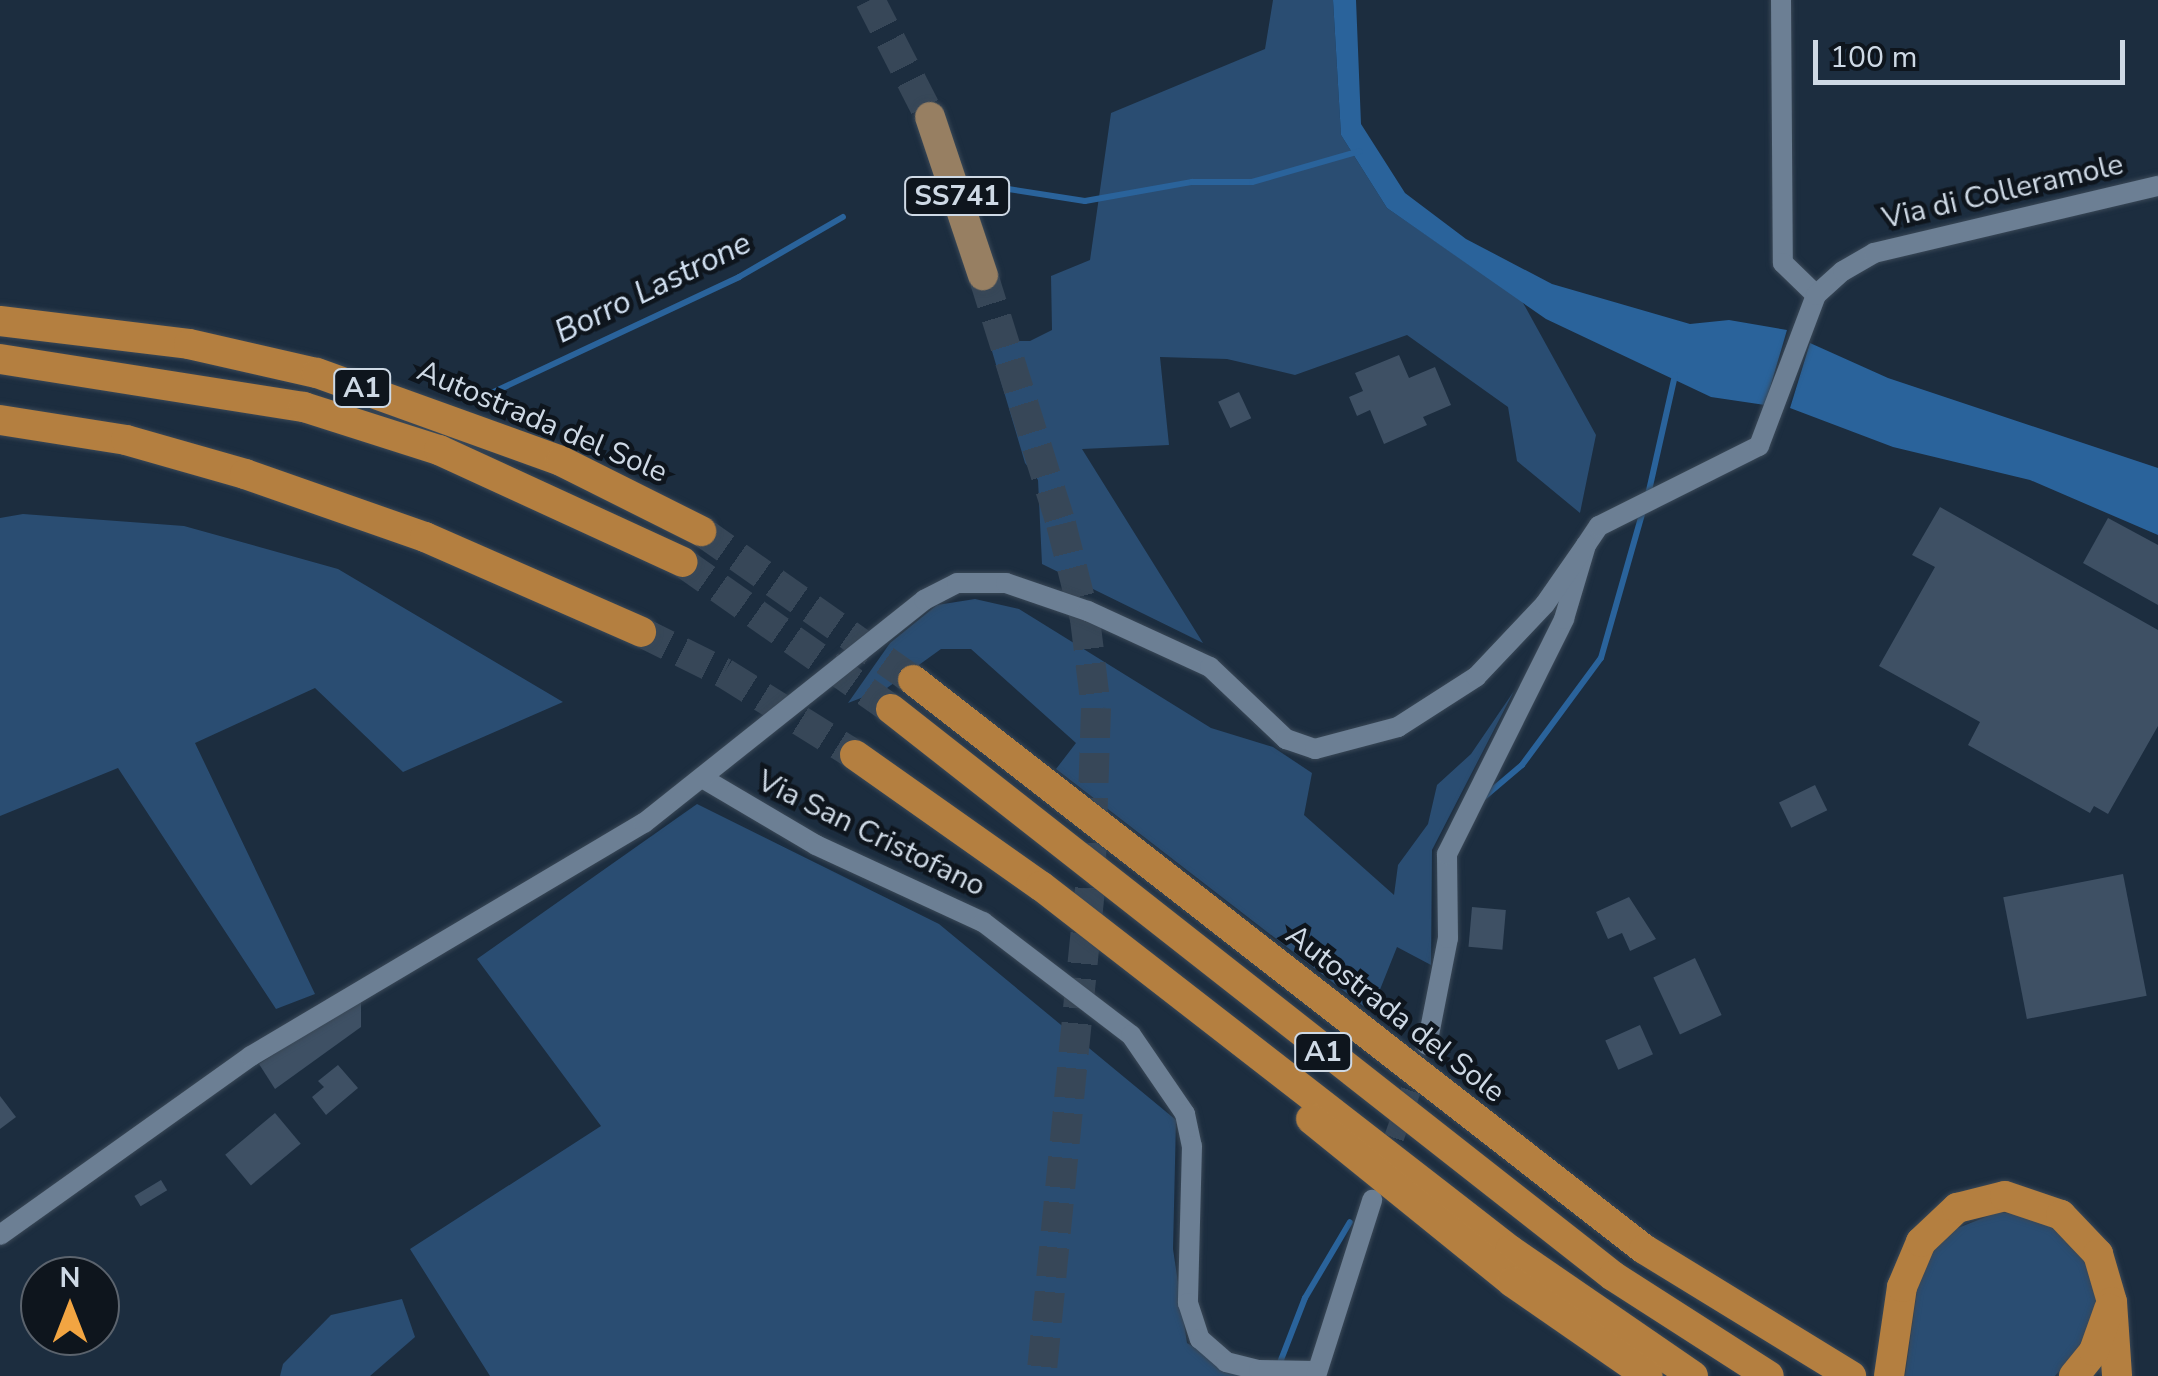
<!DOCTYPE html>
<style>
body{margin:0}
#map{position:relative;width:2158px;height:1376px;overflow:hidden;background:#1c2d3f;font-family:"Nunito Sans",sans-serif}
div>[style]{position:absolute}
.green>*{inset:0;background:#2a4d72}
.water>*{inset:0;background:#2a639b}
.stream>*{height:6px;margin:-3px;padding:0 3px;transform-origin:3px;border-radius:3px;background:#2a639b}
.building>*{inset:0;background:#3e5064;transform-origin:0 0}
.street-tunnel>*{height:20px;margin-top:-10px;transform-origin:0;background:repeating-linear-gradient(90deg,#374758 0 20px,transparent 0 30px)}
.primary-tunnel>*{height:30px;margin-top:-15px;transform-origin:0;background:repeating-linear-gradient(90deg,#374758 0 30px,transparent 0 45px)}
.highway-tunnel>*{height:30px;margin-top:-15px;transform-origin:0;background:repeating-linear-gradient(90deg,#374758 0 30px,transparent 0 45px)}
.roads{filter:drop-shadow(0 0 2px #3a4857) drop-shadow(0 0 2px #3a4857)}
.street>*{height:20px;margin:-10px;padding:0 10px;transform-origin:10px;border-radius:10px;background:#6c7f94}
.primary>*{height:30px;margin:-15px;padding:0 15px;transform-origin:15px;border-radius:15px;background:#977f62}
.highway>*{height:30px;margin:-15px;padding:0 15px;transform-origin:15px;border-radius:15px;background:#b47f40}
span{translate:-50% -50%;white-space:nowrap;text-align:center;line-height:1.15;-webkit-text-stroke:9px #0e151d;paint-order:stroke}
.shield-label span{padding:2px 8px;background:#0e151d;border:2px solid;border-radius:8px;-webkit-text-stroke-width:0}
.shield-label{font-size:28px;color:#ced9e5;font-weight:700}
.street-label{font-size:30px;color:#ced9e5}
.water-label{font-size:32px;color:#d2e1f2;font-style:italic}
.north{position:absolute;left:20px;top:1256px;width:100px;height:100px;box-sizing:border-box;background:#0e151d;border:2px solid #5b636d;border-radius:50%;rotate:0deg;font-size:28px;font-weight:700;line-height:40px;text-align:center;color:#ced9e5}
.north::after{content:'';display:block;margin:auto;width:35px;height:45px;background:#f2a542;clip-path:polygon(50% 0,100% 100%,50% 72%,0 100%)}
.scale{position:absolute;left:1813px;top:40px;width:312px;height:45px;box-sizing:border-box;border:5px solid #ced9e5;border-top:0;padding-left:12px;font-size:30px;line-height:35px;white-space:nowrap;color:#ced9e5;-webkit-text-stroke:8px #0e151d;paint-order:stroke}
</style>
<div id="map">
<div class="green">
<div style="clip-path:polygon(1273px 0,1333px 0,1341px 135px,1387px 208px,1522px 301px,1596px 435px,1580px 513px,1517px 461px,1508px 407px,1407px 335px,1295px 375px,1227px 359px,1160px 357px,1169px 445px,1082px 449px,1203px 643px,1042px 564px,1038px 480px,1025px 463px,989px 341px,1030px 341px,1052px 330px,1051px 276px,1090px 260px,1111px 113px,1265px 49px)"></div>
<div style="clip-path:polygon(23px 514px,184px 526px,338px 569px,563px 702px,403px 772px,315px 688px,195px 743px,315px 994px,276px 1009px,118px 768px,0 816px,0 518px)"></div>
<div style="clip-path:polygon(975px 599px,1019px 609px,1211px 728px,1273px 747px,1312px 773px,1304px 815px,1394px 895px,1398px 865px,1428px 824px,1437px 785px,1471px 754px,1514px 691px,1432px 850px,1431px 965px,1397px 947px,1371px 1012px,1056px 769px,1076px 743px,971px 649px,941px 649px,887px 688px,848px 703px,890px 643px,937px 605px)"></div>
<div style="clip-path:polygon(697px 804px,939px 924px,1176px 1120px,1173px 1249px,1187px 1343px,1242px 1376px,490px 1376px,410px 1249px,601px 1126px,477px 959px)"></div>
<div style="clip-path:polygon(1998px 1212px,2044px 1218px,2085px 1251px,2097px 1301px,2091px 1335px,2055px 1376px,1905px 1376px,1921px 1263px,1943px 1234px)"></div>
<div style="clip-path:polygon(402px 1299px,415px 1337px,370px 1376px,280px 1376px,283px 1364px,331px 1315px)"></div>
</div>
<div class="water">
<div style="clip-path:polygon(1333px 0,1356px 0,1361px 124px,1405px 193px,1466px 239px,1552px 284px,1690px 324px,1729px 320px,1787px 330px,1765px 405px,1711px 397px,1546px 319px,1387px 208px,1341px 135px)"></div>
<div style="clip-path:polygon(1810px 343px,1888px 378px,2158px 468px,2158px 535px,2030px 480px,1893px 447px,1790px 408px)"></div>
</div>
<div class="stream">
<div style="left:989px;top:186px;width:97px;rotate:8.9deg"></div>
<div style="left:1085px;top:201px;width:109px;rotate:-10.1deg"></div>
<div style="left:1192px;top:182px;width:60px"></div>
<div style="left:1252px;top:182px;width:112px;rotate:-16deg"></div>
<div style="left:483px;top:397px;width:283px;rotate:-25.1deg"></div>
<div style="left:739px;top:277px;width:120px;rotate:-30deg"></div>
<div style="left:1648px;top:495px;width:123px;rotate:-77.3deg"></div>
<div style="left:1483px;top:798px;width:51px;rotate:-40.2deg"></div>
<div style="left:1522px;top:765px;width:133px;rotate:-53.6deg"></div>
<div style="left:1601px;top:658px;width:153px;rotate:-74.1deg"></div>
<div style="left:1279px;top:1365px;width:72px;rotate:-68.8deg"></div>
<div style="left:1305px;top:1298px;width:88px;rotate:-59.4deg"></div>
</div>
<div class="building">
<div style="clip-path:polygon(1399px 355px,1409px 378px,1435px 367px,1451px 405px,1423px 417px,1427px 425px,1384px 444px,1370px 410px,1357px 416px,1349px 397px,1363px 391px,1355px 373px)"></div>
<div style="left:1239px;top:392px;width:29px;height:23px;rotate:65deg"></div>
<div style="clip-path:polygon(1940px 507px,2158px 630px,2158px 726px,2108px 814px,2094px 806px,2090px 813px,1968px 745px,1980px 722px,1879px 666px,1935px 567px,1912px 555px)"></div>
<div style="clip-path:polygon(2108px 518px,2158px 545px,2158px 605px,2083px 563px)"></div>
<div style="left:1815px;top:785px;width:28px;height:40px;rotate:64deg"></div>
<div style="left:2123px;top:874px;width:124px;height:122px;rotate:79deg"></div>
<div style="clip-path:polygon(1629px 897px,1656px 939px,1630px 951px,1622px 933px,1608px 939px,1596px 912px)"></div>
<div style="left:1472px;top:907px;width:34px;height:40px;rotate:5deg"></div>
<div style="left:1695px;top:958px;width:63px;height:46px;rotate:65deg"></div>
<div style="clip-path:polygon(361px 997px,361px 1027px,275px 1089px,259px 1064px)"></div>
<div style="left:1640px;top:1025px;width:32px;height:38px;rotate:66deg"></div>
<div style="clip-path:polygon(338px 1065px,358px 1088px,326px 1115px,312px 1097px,324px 1087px,318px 1081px)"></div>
<div style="clip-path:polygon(0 1096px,16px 1117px,0 1129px)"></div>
<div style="left:275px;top:1113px;width:40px;height:65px;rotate:50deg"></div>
<div style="left:161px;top:1180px;width:12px;height:31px;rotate:59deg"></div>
</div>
<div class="street-tunnel">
<div style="left:1384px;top:1166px;width:128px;rotate:-70.4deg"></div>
</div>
<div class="primary-tunnel">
<div style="left:870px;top:0;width:131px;rotate:62.9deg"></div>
<div style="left:983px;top:275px;width:261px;rotate:72.6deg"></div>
<div style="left:1061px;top:524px;width:98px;rotate:75.8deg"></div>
<div style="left:1085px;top:619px;width:90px;rotate:83deg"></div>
<div style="left:1096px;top:708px;width:181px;rotate:91.9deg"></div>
<div style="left:1090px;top:889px;width:489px;rotate:95.7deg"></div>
</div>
<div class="highway-tunnel">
<div style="left:701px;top:531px;width:259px;rotate:35.1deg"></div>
<div style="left:682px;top:562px;width:256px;rotate:35.1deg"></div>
<div style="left:641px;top:632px;width:93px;rotate:26.3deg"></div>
<div style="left:724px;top:673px;width:155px;rotate:32deg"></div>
</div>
<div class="roads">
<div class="street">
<div style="left:1781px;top:0;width:263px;rotate:89.6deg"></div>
<div style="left:1783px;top:263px;width:46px;rotate:44.1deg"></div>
<div style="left:704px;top:779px;width:130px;rotate:30.5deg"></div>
<div style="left:816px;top:845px;width:184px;rotate:24.8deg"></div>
<div style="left:983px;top:922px;width:186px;rotate:37.4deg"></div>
<div style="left:1131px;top:1035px;width:96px;rotate:55.6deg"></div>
<div style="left:1185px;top:1114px;width:33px;rotate:78deg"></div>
<div style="left:1192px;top:1146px;width:157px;rotate:91.5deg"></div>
<div style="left:1188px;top:1303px;width:38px;rotate:72deg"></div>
<div style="left:1200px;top:1339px;width:35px;rotate:41deg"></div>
<div style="left:1226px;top:1362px;width:34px;rotate:14deg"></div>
<div style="left:1259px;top:1370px;width:57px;rotate:1deg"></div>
<div style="left:1427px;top:1045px;width:109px;rotate:-78.9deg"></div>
<div style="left:1448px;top:938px;width:84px;rotate:-90.7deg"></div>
<div style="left:1447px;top:854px;width:263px;rotate:-63.5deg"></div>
<div style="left:1564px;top:619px;width:77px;rotate:-73.4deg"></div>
<div style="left:1586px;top:545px;width:23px;rotate:-56deg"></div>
<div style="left:1599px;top:526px;width:179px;rotate:-26.6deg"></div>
<div style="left:1759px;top:446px;width:161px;rotate:-69.3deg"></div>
<div style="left:1816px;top:295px;width:36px;rotate:-42deg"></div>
<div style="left:1843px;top:271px;width:36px;rotate:-30deg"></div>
<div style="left:1874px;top:253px;width:292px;rotate:-13.3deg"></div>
<div style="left:0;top:1235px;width:308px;rotate:-35.5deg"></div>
<div style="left:251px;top:1056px;width:457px;rotate:-30.7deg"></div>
<div style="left:644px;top:823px;width:358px;rotate:-38.5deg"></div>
<div style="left:924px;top:600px;width:37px;rotate:-27deg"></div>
<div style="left:957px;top:583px;width:49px"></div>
<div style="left:1006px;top:583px;width:87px;rotate:18.9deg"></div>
<div style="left:1088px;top:611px;width:134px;rotate:24.7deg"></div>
<div style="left:1210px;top:667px;width:105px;rotate:43.5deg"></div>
<div style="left:1286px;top:739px;width:31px;rotate:19deg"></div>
<div style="left:1315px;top:749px;width:86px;rotate:-14.8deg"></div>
<div style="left:1398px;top:727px;width:93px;rotate:-32.7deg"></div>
<div style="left:1476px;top:677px;width:100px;rotate:-46.6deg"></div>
<div style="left:1545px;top:604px;width:72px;rotate:-55.2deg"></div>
<div style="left:1316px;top:1376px;width:185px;rotate:-72.3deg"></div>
</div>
<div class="primary">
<div style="left:930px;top:117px;width:167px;rotate:71.5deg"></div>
</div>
<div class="highway">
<div style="left:0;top:321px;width:190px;rotate:6.9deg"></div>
<div style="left:189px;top:344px;width:131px;rotate:12.8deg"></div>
<div style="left:317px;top:373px;width:259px;rotate:19.8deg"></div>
<div style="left:561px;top:461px;width:157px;rotate:26.6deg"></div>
<div style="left:0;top:359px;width:308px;rotate:9deg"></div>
<div style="left:304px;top:407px;width:142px;rotate:17.7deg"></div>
<div style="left:439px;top:450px;width:268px;rotate:24.7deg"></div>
<div style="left:0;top:420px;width:128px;rotate:9deg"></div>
<div style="left:126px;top:440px;width:124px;rotate:15.9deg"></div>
<div style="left:245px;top:474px;width:191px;rotate:19.3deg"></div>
<div style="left:425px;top:537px;width:236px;rotate:23.7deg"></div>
<div style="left:913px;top:680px;width:926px;rotate:37.9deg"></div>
<div style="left:1644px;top:1249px;width:243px;rotate:31.5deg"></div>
<div style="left:891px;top:709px;width:918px;rotate:38.14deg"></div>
<div style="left:1613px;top:1276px;width:185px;rotate:32.7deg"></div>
<div style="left:855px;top:755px;width:228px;rotate:35.2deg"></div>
<div style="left:1041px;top:886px;width:594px;rotate:37.82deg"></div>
<div style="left:1510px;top:1250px;width:222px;rotate:34.5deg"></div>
<div style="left:1311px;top:1119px;width:259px;rotate:39deg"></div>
<div style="left:1512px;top:1282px;width:165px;rotate:34.7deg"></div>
<div style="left:1889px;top:1376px;width:90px;rotate:-81.7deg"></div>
<div style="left:1902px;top:1287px;width:49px;rotate:-67.1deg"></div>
<div style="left:1921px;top:1242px;width:50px;rotate:-43.4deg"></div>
<div style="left:1957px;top:1208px;width:49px;rotate:-14deg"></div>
<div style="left:2005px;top:1196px;width:59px;rotate:18.7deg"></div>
<div style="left:2061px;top:1215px;width:54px;rotate:46.5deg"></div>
<div style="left:2098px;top:1254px;width:50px;rotate:73.7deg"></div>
<div style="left:2112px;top:1302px;width:74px;rotate:86.1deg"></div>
<div style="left:2074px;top:1376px;width:32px;rotate:-51deg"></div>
<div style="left:2094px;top:1351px;width:45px;rotate:-70.3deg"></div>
</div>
</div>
<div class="shield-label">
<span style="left:957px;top:196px">SS741</span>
<span style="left:362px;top:388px">A1</span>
<span style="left:1323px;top:1052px">A1</span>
</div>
<div class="street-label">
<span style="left:2003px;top:192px;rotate:-13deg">Via di Colleramole</span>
<span style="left:542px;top:422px;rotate:23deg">Autostrada del Sole</span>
<span style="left:871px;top:834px;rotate:26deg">Via San Cristofano</span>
<span style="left:1395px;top:1014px;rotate:38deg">Autostrada del Sole</span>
</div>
<div class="water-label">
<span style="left:653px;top:288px;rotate:-26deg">Borro Lastrone</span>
</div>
<div class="north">N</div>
<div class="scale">100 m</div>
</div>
